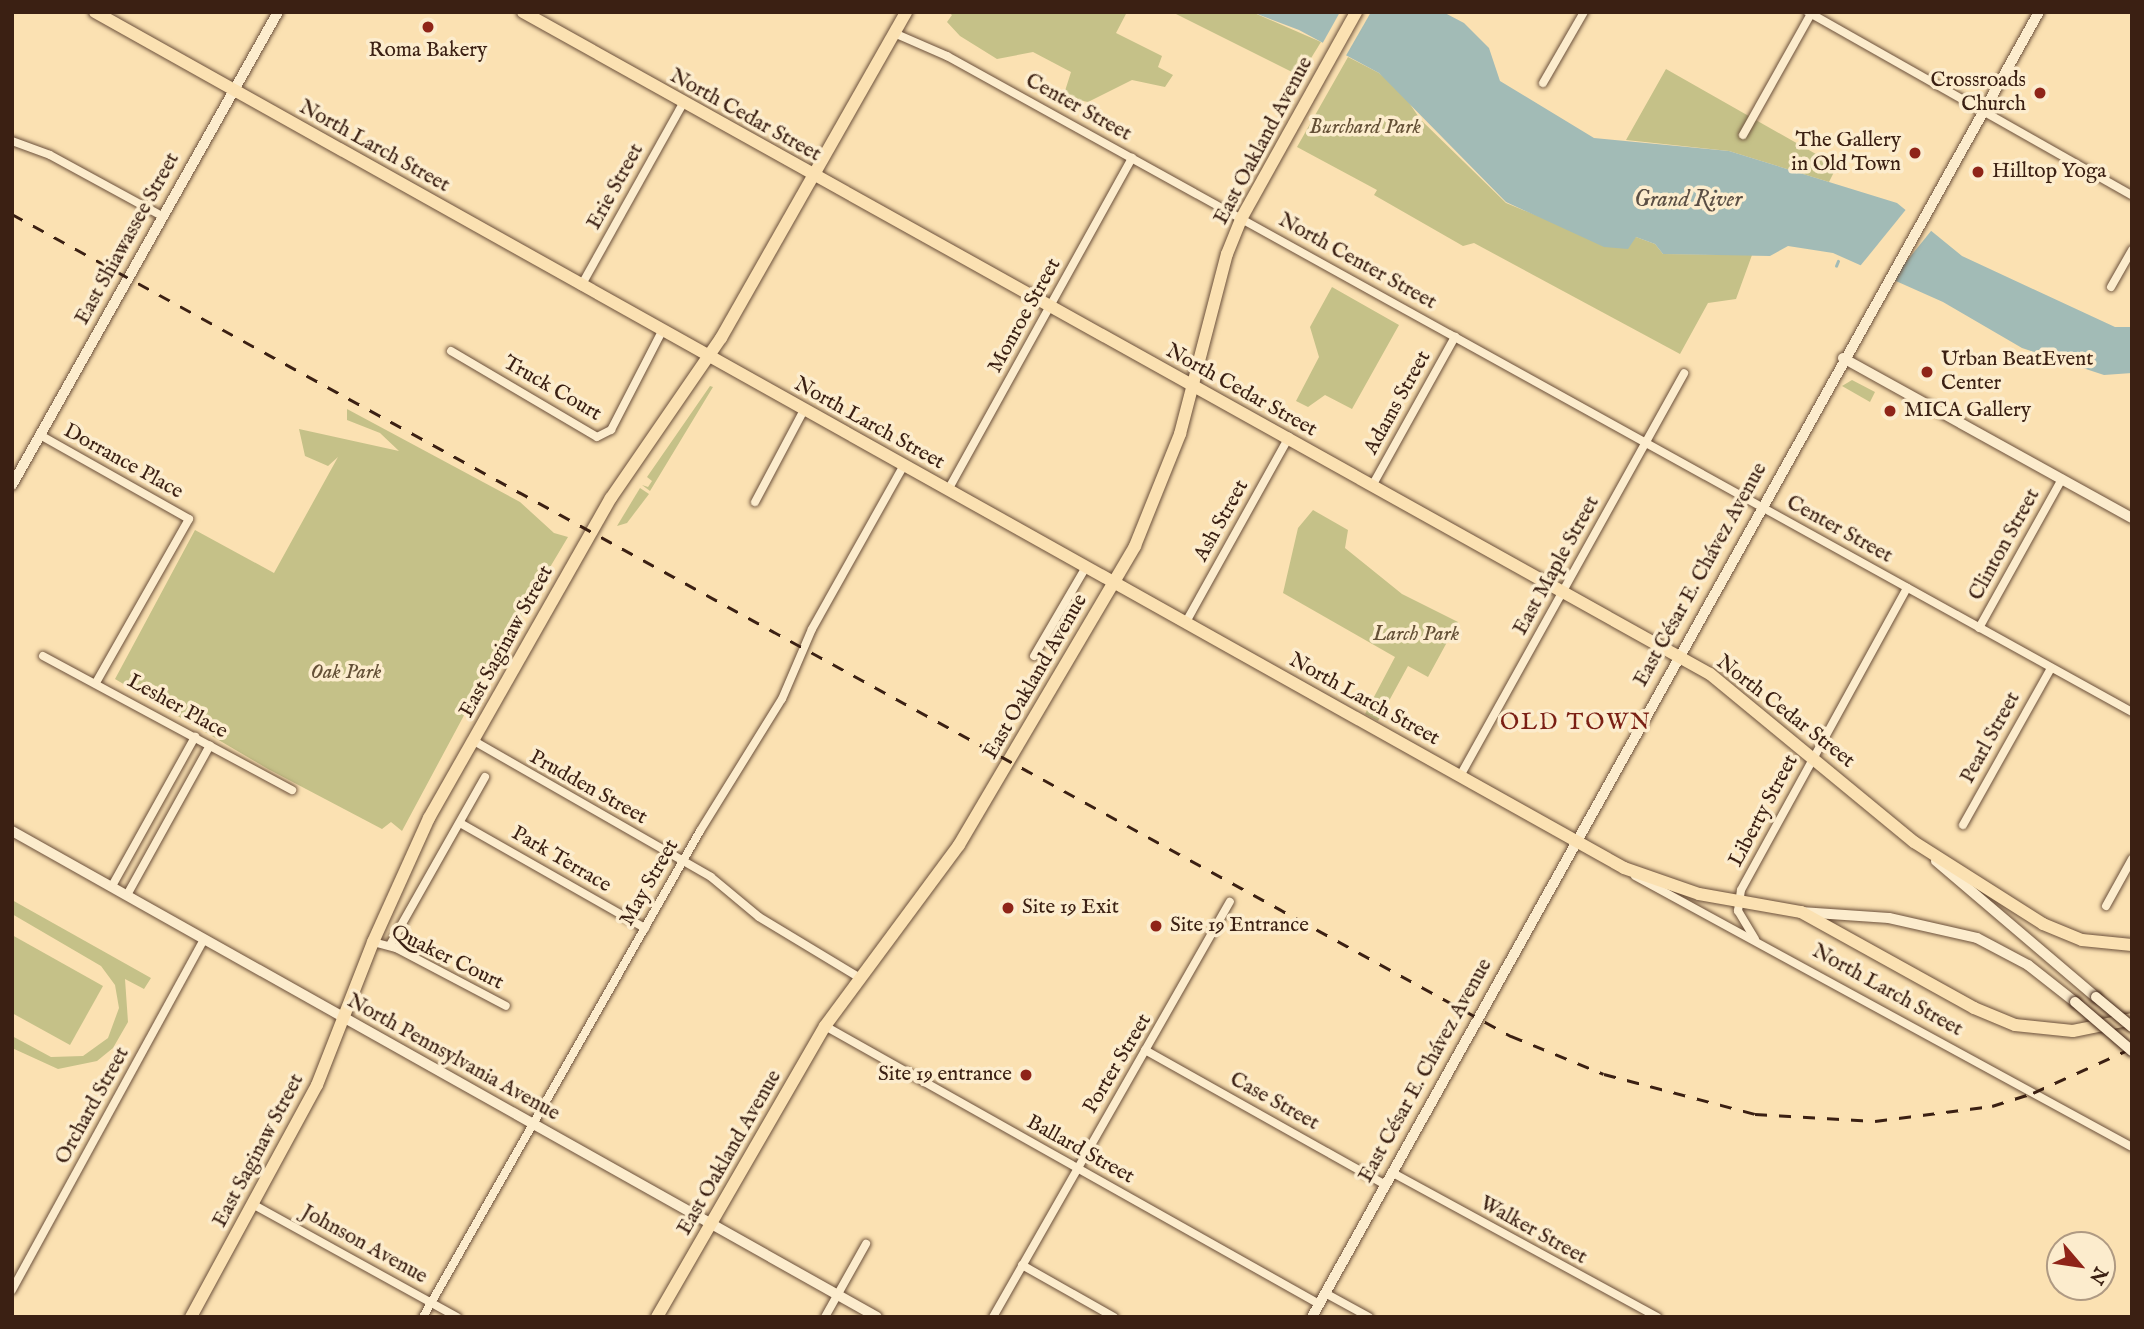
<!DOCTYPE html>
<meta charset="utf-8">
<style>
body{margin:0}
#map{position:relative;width:2144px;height:1329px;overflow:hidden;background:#fbe1b2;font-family:"IM FELL English",serif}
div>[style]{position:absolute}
.green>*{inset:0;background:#c5c188}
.water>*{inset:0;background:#a2bbb6}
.pier>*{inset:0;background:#fbe1b2;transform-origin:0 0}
.stream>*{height:2.5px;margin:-1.25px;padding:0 1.25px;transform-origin:1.25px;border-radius:1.25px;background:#a2bbb6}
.roads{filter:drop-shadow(0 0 2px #6b503b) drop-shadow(0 0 2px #6b503b)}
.street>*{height:8px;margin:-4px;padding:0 4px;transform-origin:4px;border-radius:4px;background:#fceccd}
.secondary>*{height:10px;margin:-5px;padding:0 5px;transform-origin:5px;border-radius:5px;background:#fceccd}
.primary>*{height:12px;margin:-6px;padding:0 6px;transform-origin:6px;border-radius:6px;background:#fbe1b2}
.rail>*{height:2.5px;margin-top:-1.25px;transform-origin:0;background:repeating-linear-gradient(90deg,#3b2013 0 12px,transparent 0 24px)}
.bridges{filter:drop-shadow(0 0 2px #3b2013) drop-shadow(0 0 2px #3b2013)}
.secondary-bridge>*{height:10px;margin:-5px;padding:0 5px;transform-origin:5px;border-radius:5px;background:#fceccd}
.dots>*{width:19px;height:19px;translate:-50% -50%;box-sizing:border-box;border:4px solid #fceccd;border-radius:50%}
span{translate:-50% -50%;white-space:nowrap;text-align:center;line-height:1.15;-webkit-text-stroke:7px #fceccd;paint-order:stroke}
.poi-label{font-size:21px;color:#3b2013}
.right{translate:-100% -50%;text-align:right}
.left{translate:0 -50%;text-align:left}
.street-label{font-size:21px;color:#3b2013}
.park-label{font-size:21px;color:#645036;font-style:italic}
.water-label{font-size:23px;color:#5a4e44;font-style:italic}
.neighbourhood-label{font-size:23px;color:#7a1f14;letter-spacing:2px}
.frame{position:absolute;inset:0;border:14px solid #3b2013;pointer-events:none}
.north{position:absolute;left:2046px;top:1231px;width:70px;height:70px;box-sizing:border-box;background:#fceccd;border:2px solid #af9a83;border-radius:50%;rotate:119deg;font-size:19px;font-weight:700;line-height:28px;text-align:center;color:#3b2013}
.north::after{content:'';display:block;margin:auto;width:24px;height:32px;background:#8f2418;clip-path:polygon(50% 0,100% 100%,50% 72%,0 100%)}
</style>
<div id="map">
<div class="green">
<div style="clip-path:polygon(948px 12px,1127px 12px,1116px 33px,1162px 56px,1158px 67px,1173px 75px,1165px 87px,1132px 80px,1088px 102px,1073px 99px,1065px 91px,1071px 72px,1033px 52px,997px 59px,960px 36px,947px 22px,952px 15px)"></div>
<div style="clip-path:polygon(1172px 12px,1252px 12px,1321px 42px,1300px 76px)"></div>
<div style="clip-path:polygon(1348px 57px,1379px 73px,1402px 92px,1420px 119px,1506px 203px,1611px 246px,1636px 237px,1655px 244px,1663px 254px,1752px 255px,1736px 299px,1708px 303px,1680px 354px,1474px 243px,1463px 246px,1374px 195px,1377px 190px,1297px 147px)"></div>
<div style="clip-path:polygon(1666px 69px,1837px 166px,1829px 182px,1729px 151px,1626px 140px)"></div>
<div style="clip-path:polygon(1332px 287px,1399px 325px,1352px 409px,1325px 395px,1308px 407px,1296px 401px,1319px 357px,1310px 327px)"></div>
<div style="clip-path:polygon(1852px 380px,1875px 392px,1870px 402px,1842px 386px)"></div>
<div style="clip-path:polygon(710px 386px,713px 387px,650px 491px,642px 485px,648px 487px,652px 481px,647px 477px)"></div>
<div style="clip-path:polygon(347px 409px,520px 502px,554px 533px,568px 537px,484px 678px,402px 831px,391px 822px,382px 829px,268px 769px,115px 679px,195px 530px,274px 573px,338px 457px,328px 466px,305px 456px,299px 429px,399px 451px,380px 433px,347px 420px)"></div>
<div style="clip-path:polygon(640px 488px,649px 494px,627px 523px,617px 526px)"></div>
<div style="clip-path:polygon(1313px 510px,1348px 530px,1345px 548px,1402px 594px,1458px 622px,1428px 677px,1408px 666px,1378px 721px,1365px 714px,1395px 657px,1283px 593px,1298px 528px)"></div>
<div style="clip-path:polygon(12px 900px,151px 978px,144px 989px,125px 979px,128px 1022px,113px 1048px,97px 1061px,58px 1069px,12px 1048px,12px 1036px,51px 1057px,83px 1056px,108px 1038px,119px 1008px,115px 985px,101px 966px,12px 914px)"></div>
<div style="clip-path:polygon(12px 935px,103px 986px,70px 1045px,12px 1013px)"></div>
</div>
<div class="water">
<div style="clip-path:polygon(1252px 12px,1443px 12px,1464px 23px,1489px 48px,1500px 81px,1594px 138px,1729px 151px,1897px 203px,1962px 256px,2115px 327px,2132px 327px,2132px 373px,2104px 375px,2022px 348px,1943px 302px,1833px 253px,1788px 246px,1770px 256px,1663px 254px,1655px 244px,1636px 237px,1628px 249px,1604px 247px,1506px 202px,1379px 73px,1299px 30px)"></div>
</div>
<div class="pier">
<div style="clip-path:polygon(1340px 12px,1371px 12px,1344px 59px,1321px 46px)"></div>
<div style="left:1908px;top:207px;width:33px;height:78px;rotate:39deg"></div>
</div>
<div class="stream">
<div style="left:1836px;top:266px;width:5px;rotate:-68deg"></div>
</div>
<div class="roads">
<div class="street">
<div style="left:1808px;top:12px;width:372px;rotate:29.5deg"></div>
<div style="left:894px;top:33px;width:58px;rotate:23.5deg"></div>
<div style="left:947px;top:56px;width:1354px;rotate:28.97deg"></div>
<div style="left:1543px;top:83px;width:82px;rotate:-60deg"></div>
<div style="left:1743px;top:135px;width:141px;rotate:-60.7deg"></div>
<div style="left:12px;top:141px;width:40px;rotate:20.2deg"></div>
<div style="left:50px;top:155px;width:128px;rotate:28.6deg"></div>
<div style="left:581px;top:286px;width:207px;rotate:-60.8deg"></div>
<div style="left:2111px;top:287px;width:43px;rotate:-60.4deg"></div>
<div style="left:451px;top:351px;width:169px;rotate:30.5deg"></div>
<div style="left:597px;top:437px;width:16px;rotate:-27deg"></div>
<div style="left:611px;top:430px;width:111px;rotate:-62.7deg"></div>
<div style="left:40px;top:435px;width:171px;rotate:29.4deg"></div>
<div style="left:189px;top:519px;width:189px;rotate:119.6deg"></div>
<div style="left:1372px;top:486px;width:171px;rotate:-60.9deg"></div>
<div style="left:948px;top:490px;width:380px;rotate:-61deg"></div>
<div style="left:755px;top:502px;width:104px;rotate:-62deg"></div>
<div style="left:1186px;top:622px;width:212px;rotate:-60.9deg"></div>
<div style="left:1979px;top:628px;width:171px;rotate:-60.9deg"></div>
<div style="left:43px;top:656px;width:283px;rotate:28.3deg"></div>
<div style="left:1034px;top:656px;width:103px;rotate:-59.7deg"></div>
<div style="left:474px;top:741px;width:273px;rotate:29.8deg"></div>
<div style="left:711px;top:877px;width:62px;rotate:39.8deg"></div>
<div style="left:759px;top:917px;width:118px;rotate:31.1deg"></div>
<div style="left:1460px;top:776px;width:461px;rotate:-60.9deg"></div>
<div style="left:460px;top:823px;width:213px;rotate:29.6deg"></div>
<div style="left:1963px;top:825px;width:180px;rotate:-60.7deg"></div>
<div style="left:1635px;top:876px;width:566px;rotate:28.6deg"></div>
<div style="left:112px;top:886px;width:171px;rotate:-60.9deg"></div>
<div style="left:127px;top:895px;width:171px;rotate:-61deg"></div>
<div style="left:2106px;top:906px;width:54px;rotate:-61deg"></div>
<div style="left:1755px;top:939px;width:33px;rotate:-121deg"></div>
<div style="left:1738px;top:911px;width:21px;rotate:-82deg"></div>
<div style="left:1741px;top:890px;width:345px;rotate:-61.2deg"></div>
<div style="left:373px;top:942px;width:24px;rotate:15deg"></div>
<div style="left:396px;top:948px;width:124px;rotate:27.8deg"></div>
<div style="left:390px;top:945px;width:193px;rotate:-60.5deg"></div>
<div style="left:825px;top:1026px;width:567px;rotate:29.37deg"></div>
<div style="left:1145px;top:1050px;width:276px;rotate:29.3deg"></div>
<div style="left:1393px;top:1173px;width:301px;rotate:28.6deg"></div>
<div style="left:254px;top:1205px;width:232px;rotate:28.9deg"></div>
<div style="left:1022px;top:1265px;width:106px;rotate:29.5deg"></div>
<div style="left:12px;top:1290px;width:400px;rotate:-61.3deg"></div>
<div style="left:1325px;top:1293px;width:50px;rotate:28.6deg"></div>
<div style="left:423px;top:1317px;width:559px;rotate:-60.32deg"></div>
<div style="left:700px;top:831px;width:155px;rotate:-58.2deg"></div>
<div style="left:782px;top:699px;width:76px;rotate:-66.8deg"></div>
<div style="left:812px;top:629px;width:188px;rotate:-60.7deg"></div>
<div style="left:825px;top:1317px;width:84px;rotate:-60.7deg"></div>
<div style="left:993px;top:1317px;width:478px;rotate:-60.3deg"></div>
</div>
<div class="secondary">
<div style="left:1843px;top:358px;width:330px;rotate:29deg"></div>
<div style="left:12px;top:485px;width:543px;rotate:-60.65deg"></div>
<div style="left:12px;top:831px;width:992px;rotate:29.33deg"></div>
<div style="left:1936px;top:861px;width:210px;rotate:40.4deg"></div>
<div style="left:1801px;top:912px;width:88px;rotate:3.9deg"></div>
<div style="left:1889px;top:918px;width:90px;rotate:12.8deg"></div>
<div style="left:1977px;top:938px;width:58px;rotate:27.9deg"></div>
<div style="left:2028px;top:965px;width:60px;rotate:38.2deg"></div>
<div style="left:1312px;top:1317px;width:1494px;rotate:-60.88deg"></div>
</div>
<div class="primary">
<div style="left:95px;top:12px;width:1752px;rotate:29.24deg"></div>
<div style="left:1624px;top:868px;width:79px;rotate:19.1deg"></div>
<div style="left:1699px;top:894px;width:104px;rotate:10deg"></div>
<div style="left:1801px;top:912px;width:198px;rotate:29deg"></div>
<div style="left:1974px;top:1008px;width:44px;rotate:22.5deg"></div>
<div style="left:2015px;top:1025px;width:58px;rotate:5.9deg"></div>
<div style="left:2073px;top:1031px;width:60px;rotate:-11.5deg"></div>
<div style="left:523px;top:12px;width:1359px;rotate:29.15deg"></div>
<div style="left:1710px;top:674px;width:264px;rotate:39.5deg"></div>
<div style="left:1914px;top:842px;width:153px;rotate:32.4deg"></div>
<div style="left:2043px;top:924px;width:42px;rotate:22.3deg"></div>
<div style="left:2082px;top:940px;width:50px;rotate:5.7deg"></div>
<div style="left:191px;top:1317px;width:264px;rotate:-61.5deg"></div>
<div style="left:317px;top:1085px;width:154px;rotate:-68.6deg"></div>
<div style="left:373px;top:942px;width:136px;rotate:-65.7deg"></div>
<div style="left:429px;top:818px;width:368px;rotate:-60.4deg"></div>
<div style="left:611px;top:498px;width:194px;rotate:-55.5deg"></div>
<div style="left:721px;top:338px;width:375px;rotate:-60.4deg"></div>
<div style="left:657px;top:1317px;width:336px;rotate:-60deg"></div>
<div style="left:825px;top:1026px;width:225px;rotate:-53.5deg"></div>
<div style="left:959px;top:845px;width:347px;rotate:-59.5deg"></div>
<div style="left:1135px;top:546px;width:121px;rotate:-68.1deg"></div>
<div style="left:1180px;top:434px;width:186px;rotate:-75.4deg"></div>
<div style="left:1227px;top:254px;width:38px;rotate:-68deg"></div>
<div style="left:1241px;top:219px;width:237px;rotate:-60.9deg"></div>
</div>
</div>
<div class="rail">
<div style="left:12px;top:214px;width:1710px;rotate:28.74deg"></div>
<div style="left:1511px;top:1036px;width:100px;rotate:22.2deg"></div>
<div style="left:1604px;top:1074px;width:156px;rotate:14.8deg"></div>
<div style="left:1755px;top:1114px;width:120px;rotate:3.3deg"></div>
<div style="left:1875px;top:1121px;width:118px;rotate:-7.3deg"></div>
<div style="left:1992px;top:1106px;width:43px;rotate:-17.6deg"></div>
<div style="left:2033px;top:1093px;width:109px;rotate:-24.4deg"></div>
</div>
<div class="bridges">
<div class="secondary-bridge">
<div style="left:2096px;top:997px;width:47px;rotate:39.8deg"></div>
<div style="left:2075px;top:1002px;width:75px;rotate:40.7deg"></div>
</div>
</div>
<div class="dots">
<div style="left:428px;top:27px;background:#8f2418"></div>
<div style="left:2040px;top:93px;background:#8f2418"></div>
<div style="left:1915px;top:153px;background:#8f2418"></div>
<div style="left:1978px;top:172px;background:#8f2418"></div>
<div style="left:1927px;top:372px;background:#8f2418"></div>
<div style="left:1890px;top:411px;background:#8f2418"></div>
<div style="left:1008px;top:908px;background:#8f2418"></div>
<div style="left:1156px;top:926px;background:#8f2418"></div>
<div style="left:1026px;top:1075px;background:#8f2418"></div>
</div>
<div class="poi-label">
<span style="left:428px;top:51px">Roma Bakery</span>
<span class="right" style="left:2026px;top:93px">Crossroads<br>Church</span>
<span class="right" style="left:1901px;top:153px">The Gallery<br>in Old Town</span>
<span class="left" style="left:1992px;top:172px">Hilltop Yoga</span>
<span class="left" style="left:1941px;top:372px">Urban BeatEvent<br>Center</span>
<span class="left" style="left:1904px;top:411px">MICA Gallery</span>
<span class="left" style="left:1022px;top:908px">Site 19 Exit</span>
<span class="left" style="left:1170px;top:926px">Site 19 Entrance</span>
<span class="right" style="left:1012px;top:1075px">Site 19 entrance</span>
</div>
<div class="street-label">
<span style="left:1078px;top:108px;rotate:29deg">Center Street</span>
<span style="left:745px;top:116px;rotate:29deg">North Cedar Street</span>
<span style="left:1264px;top:141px;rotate:-62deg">East Oakland Avenue</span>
<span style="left:374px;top:147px;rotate:29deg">North Larch Street</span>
<span style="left:616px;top:187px;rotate:-61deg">Erie Street</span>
<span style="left:128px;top:239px;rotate:-61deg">East Shiawassee Street</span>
<span style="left:1357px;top:262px;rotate:29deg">North Center Street</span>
<span style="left:1025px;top:316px;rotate:-61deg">Monroe Street</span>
<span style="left:552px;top:389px;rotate:30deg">Truck Court</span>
<span style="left:1241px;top:391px;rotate:29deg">North Cedar Street</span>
<span style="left:1398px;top:403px;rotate:-61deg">Adams Street</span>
<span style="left:869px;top:424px;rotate:29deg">North Larch Street</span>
<span style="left:123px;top:462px;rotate:29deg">Dorrance Place</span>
<span style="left:1222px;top:521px;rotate:-61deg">Ash Street</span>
<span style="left:1839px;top:530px;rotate:29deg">Center Street</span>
<span style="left:2005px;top:545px;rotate:-61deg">Clinton Street</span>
<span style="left:1557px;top:566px;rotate:-61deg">East Maple Street</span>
<span style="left:1701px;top:575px;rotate:-61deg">East César E. Chávez Avenue</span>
<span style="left:507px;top:642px;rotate:-61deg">East Saginaw Street</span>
<span style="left:1036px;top:677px;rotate:-60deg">East Oakland Avenue</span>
<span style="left:1364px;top:700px;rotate:29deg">North Larch Street</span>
<span style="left:177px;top:707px;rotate:29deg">Lesher Place</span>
<span style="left:1785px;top:712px;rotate:38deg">North Cedar Street</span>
<span style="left:1991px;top:738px;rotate:-61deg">Pearl Street</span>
<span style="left:588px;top:788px;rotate:29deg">Prudden Street</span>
<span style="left:1764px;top:811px;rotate:-62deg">Liberty Street</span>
<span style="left:561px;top:860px;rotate:30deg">Park Terrace</span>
<span style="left:650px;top:883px;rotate:-60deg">May Street</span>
<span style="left:447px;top:958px;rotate:26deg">Quaker Court</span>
<span style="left:1887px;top:991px;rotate:29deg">North Larch Street</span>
<span style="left:453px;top:1058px;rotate:29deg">North Pennsylvania Avenue</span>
<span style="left:1118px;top:1064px;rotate:-59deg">Porter Street</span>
<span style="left:1426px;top:1071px;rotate:-61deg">East César E. Chávez Avenue</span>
<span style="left:1274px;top:1102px;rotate:29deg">Case Street</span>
<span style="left:93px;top:1106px;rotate:-61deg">Orchard Street</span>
<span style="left:1080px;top:1150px;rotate:29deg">Ballard Street</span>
<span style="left:259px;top:1151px;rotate:-62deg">East Saginaw Street</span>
<span style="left:730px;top:1153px;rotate:-60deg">East Oakland Avenue</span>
<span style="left:1533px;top:1231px;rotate:29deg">Walker Street</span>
<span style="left:364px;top:1245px;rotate:29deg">Johnson Avenue</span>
</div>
<div class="park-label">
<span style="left:1365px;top:128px">Burchard Park</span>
<span style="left:1416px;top:635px">Larch Park</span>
<span style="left:346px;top:673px">Oak Park</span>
</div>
<div class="water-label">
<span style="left:1688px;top:200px">Grand River</span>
</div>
<div class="neighbourhood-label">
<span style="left:1576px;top:723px">OLD TOWN</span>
</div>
<div class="frame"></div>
<div class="north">N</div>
</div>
